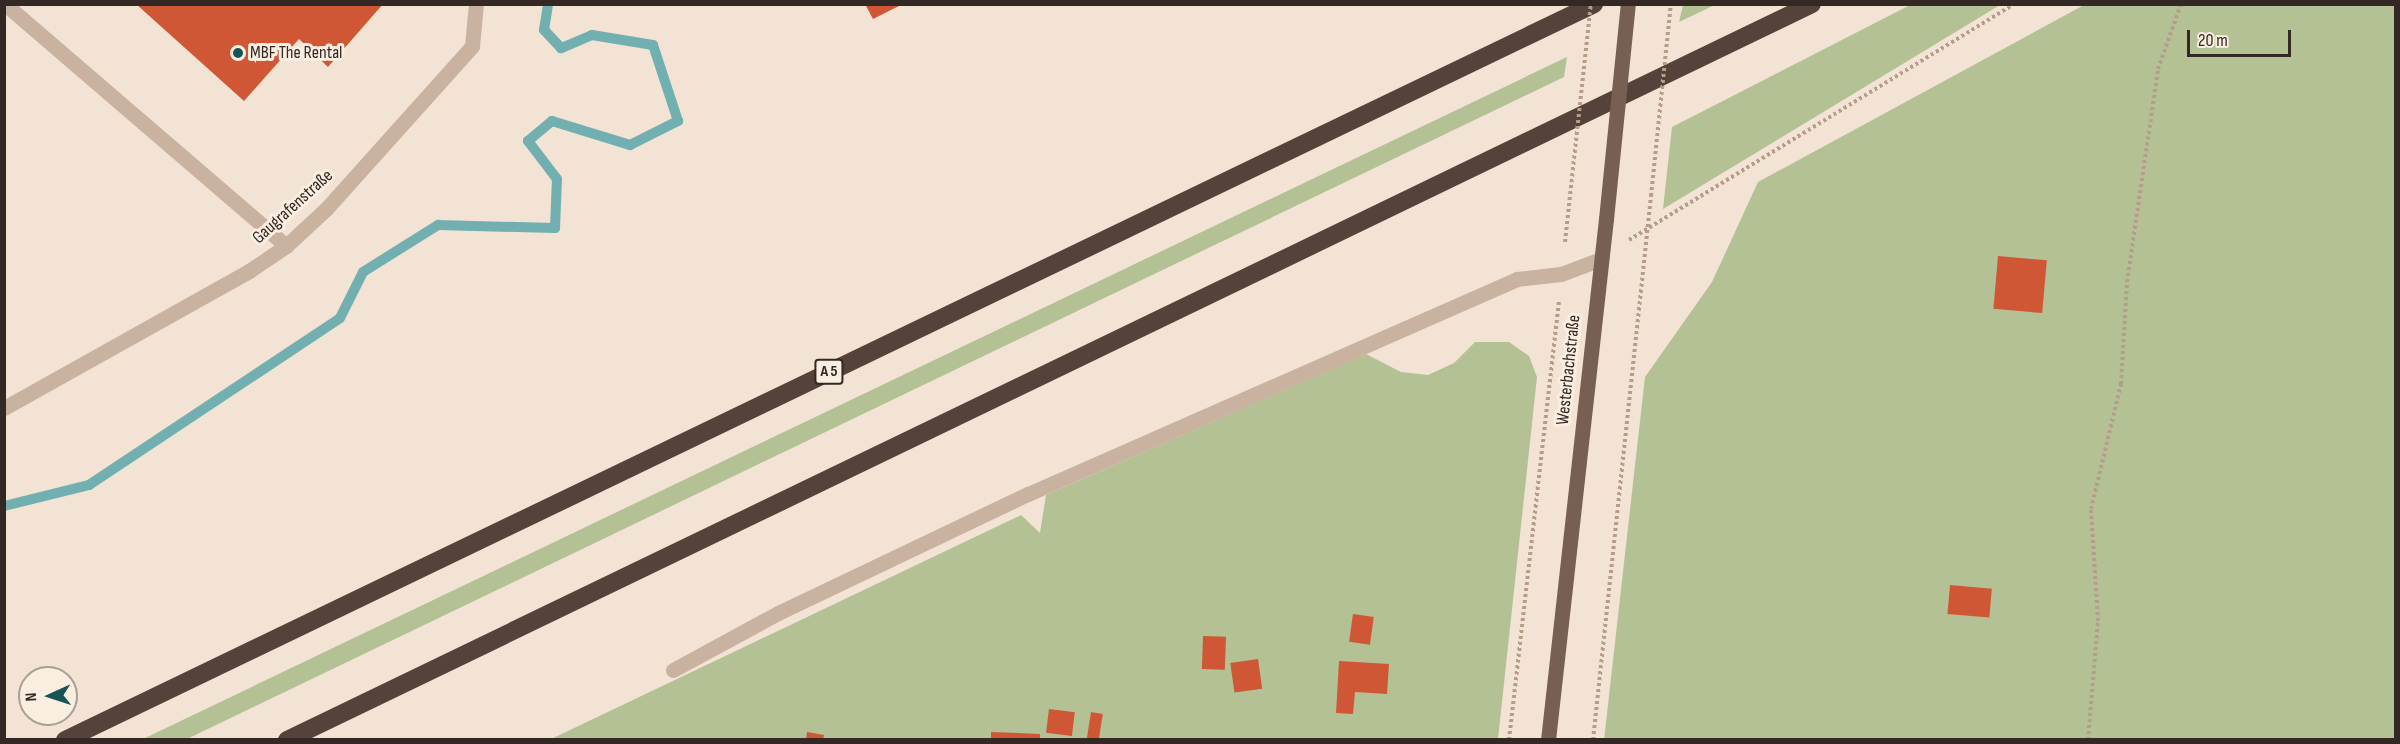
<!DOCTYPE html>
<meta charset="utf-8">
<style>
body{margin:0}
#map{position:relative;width:2400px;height:744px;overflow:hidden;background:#f2e3d4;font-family:"Sofia Sans Condensed",sans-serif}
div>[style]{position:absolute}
.green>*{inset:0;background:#b3c194}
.stream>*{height:10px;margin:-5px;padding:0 5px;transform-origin:5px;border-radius:5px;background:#72afb1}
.building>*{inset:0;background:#cf5736;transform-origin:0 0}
.path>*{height:4px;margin-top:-2px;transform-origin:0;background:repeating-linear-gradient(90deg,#b69c8a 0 3px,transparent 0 6px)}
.minor>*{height:15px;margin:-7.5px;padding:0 7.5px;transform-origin:7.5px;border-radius:7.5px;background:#cab2a0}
.major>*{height:15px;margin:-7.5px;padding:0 7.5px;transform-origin:7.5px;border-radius:7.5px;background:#775f53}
.highway>*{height:18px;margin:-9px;padding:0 9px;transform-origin:9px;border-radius:9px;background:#55423a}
.path-bridge>*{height:4px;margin-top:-2px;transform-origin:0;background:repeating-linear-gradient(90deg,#b69c8a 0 3px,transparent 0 6px)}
.major-bridge>*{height:15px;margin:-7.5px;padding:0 7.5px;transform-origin:7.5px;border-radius:7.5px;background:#775f53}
.dots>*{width:16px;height:16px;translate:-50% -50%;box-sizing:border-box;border:3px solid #faeee0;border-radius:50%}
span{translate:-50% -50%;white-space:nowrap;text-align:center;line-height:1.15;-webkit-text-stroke:6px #faeee0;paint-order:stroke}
.shield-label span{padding:2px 4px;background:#faeee0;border:2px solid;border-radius:4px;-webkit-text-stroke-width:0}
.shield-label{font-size:16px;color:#332824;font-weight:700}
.poi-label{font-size:18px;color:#332824}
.left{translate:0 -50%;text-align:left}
.street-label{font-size:18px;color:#332824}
.frame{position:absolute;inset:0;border:6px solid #332824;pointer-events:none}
.north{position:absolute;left:18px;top:666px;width:60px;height:60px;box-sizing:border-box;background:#faeee0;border:2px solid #aa9f95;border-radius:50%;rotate:267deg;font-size:16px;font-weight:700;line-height:24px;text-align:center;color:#332824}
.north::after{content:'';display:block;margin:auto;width:21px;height:27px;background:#175457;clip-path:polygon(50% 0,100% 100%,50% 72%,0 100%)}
.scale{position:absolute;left:2187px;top:30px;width:104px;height:27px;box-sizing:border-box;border:3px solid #332824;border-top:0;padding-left:8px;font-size:18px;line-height:21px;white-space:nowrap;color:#332824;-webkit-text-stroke:4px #faeee0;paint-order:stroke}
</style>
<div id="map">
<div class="green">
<div style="clip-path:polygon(1912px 4px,2000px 5px,1663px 209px,1672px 127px)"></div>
<div style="clip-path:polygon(1683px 5px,1683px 4px,1715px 5px,1679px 22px)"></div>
<div style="clip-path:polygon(2084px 5px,2395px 5px,2395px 739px,1604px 740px,1645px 377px,1712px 282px,1758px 182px)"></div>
<div style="clip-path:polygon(1567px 57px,1564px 77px,187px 739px,143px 739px)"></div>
<div style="clip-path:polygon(1475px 342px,1509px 342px,1529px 356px,1537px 377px,1498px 739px,549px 740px,1021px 515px,1040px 533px,1046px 495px,1366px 354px,1401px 372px,1428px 375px,1454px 363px)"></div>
</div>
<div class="stream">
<div style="left:4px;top:506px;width:88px;rotate:-13.9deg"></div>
<div style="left:89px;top:485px;width:301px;rotate:-33.6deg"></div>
<div style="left:340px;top:318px;width:51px;rotate:-63.4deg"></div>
<div style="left:363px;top:272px;width:89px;rotate:-32.1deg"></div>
<div style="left:438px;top:225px;width:117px;rotate:1.5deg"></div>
<div style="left:555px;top:228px;width:49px;rotate:-87.7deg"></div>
<div style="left:557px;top:179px;width:48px;rotate:-127.3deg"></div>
<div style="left:528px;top:141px;width:31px;rotate:-40deg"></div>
<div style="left:552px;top:121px;width:82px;rotate:17.1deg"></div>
<div style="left:630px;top:145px;width:54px;rotate:-26.6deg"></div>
<div style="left:678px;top:121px;width:80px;rotate:-108.2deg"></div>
<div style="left:653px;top:45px;width:62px;rotate:-170.7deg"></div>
<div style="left:592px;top:35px;width:34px;rotate:157deg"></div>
<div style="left:561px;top:48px;width:25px;rotate:-133deg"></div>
<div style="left:544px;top:30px;width:26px;rotate:-81deg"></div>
</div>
<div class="building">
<div style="clip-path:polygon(136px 4px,383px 4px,328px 67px,299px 39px,244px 101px)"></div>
<div style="clip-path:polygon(865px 4px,903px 4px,873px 19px)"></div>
<div style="left:1998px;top:256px;width:49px;height:53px;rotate:5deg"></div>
<div style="left:1950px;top:585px;width:42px;height:29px;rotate:5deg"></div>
<div style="left:1353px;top:614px;width:21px;height:28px;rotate:8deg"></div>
<div style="left:1203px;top:636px;width:23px;height:33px;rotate:2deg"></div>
<div style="left:1258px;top:659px;width:30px;height:28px;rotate:82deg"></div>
<div style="clip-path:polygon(1339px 661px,1389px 664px,1387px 694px,1355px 692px,1353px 714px,1336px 713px)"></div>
<div style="left:1049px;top:709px;width:26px;height:24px;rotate:7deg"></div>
<div style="left:1091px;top:712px;width:12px;height:28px;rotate:9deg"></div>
<div style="clip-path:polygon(807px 732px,824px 735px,823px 740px,806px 740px)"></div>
<div style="clip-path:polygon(991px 732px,1040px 734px,1040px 740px,991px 740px)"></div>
</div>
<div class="path">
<div style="left:1629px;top:240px;width:452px;rotate:-31.5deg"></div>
<div style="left:1509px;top:740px;width:443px;rotate:-83.5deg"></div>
<div style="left:1593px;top:740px;width:547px;rotate:-83.91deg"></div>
<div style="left:2088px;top:740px;width:119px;rotate:-85.2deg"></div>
<div style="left:2098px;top:621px;width:112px;rotate:-93.6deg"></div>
<div style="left:2091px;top:509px;width:129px;rotate:-76.5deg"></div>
<div style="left:2121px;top:384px;width:102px;rotate:-86.6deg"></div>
<div style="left:2127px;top:282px;width:215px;rotate:-81.7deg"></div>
<div style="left:2158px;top:69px;width:69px;rotate:-70.5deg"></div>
</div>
<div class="minor">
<div style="left:5px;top:4px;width:371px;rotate:40.7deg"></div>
<div style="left:4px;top:408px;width:281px;rotate:-29.2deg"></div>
<div style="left:249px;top:271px;width:45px;rotate:-34deg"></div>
<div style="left:286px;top:246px;width:54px;rotate:-42.8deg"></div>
<div style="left:326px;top:209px;width:219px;rotate:-48.1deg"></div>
<div style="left:472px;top:46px;width:42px;rotate:-84.6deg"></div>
<div style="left:673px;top:670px;width:119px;rotate:-28.5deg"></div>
<div style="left:778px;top:613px;width:277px;rotate:-25.5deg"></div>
<div style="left:1028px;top:494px;width:534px;rotate:-23.73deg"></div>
<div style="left:1517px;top:279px;width:44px;rotate:-6.5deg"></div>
<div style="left:1561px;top:274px;width:43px;rotate:-20.6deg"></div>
</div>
<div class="major">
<div style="left:1548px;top:740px;width:524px;rotate:-83.65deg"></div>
</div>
<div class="highway">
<div style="left:65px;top:740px;width:1697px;rotate:-25.7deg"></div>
<div style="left:287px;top:740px;width:1693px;rotate:-25.76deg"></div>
</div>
<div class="path-bridge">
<div style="left:1651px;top:196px;width:193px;rotate:-84.1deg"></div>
<div style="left:1565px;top:242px;width:239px;rotate:-83.8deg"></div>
</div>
<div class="major-bridge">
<div style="left:1606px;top:219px;width:216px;rotate:-84.2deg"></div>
</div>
<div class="dots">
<div style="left:238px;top:53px;background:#175457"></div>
</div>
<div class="shield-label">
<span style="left:829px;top:372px">A 5</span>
</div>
<div class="poi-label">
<span class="left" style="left:250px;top:53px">MBF The Rental</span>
</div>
<div class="street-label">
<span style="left:293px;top:207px;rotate:-42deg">Gaugrafenstraße</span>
<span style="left:1569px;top:370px;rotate:-84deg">Westerbachstraße</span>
</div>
<div class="frame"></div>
<div class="north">N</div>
<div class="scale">20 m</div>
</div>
